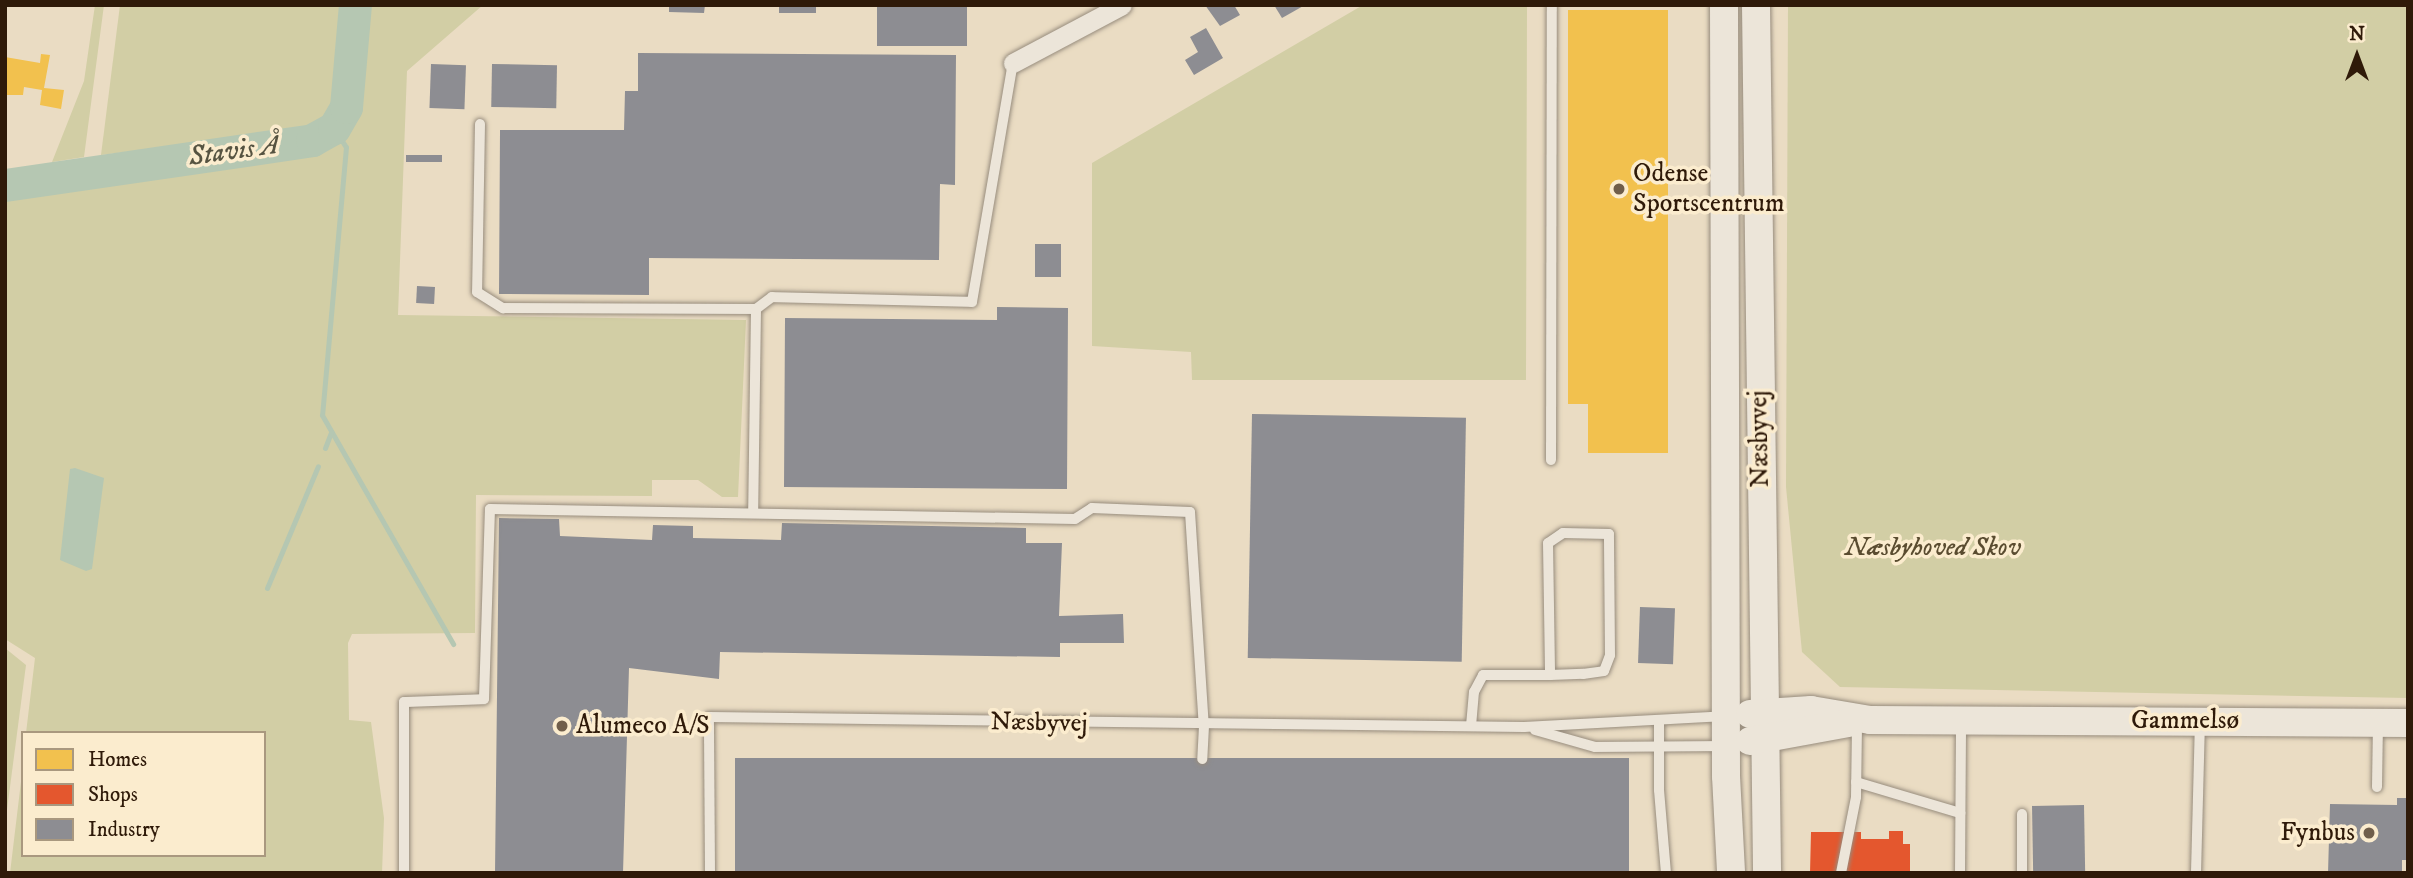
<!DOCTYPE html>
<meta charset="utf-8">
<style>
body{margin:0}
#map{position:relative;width:2413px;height:878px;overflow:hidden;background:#eadcc3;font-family:"IM FELL DW Pica",serif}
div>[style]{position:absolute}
.green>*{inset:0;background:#d2cea5}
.water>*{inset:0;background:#b5c7b2}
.homes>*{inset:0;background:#f2c14e}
.shops>*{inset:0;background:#e4572e}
.industry>*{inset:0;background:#8d8d92;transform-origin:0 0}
.stream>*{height:5px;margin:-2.5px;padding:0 2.5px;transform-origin:2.5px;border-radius:2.5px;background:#b5c7b2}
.river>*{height:33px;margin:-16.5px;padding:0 16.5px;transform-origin:16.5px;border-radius:16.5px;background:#b5c7b2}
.roads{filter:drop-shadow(0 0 2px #978c7d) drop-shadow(0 0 2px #978c7d)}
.lane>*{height:10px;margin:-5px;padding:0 5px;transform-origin:5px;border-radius:5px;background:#ece5d9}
.street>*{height:19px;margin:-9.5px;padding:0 9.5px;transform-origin:9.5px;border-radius:9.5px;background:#ece5d9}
.secondary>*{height:28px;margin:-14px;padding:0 14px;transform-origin:14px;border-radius:14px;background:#ece5d9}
.dots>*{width:19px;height:19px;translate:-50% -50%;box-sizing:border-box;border:4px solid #fbecce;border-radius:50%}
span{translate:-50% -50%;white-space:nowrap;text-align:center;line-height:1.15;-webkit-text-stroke:7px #fbecce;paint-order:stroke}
.poi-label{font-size:26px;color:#2f1a09}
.left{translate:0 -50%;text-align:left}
.right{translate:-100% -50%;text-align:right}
.street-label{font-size:26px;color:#2f1a09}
.park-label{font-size:26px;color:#5a4c30;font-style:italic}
.water-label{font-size:28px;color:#565341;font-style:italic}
.frame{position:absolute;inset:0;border:7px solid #2f1a09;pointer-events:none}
.legend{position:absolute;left:21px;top:731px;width:245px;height:126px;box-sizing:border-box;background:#fbecce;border:2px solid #a9987f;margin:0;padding:9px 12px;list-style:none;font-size:21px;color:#2f1a09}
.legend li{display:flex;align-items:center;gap:14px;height:35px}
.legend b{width:35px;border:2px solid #a9987f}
.north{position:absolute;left:2322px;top:21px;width:70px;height:70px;-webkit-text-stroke:5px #fbecce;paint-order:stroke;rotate:0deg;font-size:19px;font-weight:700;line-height:28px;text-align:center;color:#2f1a09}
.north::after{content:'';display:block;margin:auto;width:24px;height:32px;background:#2f1a09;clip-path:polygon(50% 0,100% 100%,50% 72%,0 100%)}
</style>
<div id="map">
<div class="green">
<div style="clip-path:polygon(95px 5px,104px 5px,84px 157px,52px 162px,84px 81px)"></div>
<div style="clip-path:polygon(120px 5px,341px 5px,336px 105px,321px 125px,310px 129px,101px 155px)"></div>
<div style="clip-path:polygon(366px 5px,483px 5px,407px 71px,398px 315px,746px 320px,738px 497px,722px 497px,698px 480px,652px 480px,652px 496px,476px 495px,475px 633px,352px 634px,348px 643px,349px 720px,371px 722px,384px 818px,382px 873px,10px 873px,23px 765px,23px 855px,264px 855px,264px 733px,26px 733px,35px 658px,5px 639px,5px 199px,336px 143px,350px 133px)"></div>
<div style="clip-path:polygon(1363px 5px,1527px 5px,1526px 380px,1192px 380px,1191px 352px,1092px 346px,1092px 163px)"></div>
<div style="clip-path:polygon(1788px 5px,2408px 5px,2408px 698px,1840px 687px,1802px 652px,1786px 487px)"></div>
<div style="clip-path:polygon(5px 648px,26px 665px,5px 825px)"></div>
</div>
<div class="water">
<div style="clip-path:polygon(75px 468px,104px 478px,92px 569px,86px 571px,60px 560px,70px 469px)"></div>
</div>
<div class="homes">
<div style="clip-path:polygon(1568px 10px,1668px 10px,1668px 453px,1588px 453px,1588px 404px,1568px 404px)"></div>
<div style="clip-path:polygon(41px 54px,50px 55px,44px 88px,64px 90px,61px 109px,40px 105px,42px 90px,24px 87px,23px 95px,5px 95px,5px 57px,40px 63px)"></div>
</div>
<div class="shops">
<div style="clip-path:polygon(1889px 831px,1903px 831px,1903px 844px,1910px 844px,1910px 873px,1810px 873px,1811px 832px,1861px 832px,1861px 839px,1889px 839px)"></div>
</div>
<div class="industry">
<div style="clip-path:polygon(669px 5px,705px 5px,704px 13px,669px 12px)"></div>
<div style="left:779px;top:5px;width:37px;height:8px"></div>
<div style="left:877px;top:5px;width:90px;height:41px"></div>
<div style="clip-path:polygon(1205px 5px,1234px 5px,1240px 15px,1220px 26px)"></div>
<div style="clip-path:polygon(1274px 5px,1305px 5px,1282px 18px)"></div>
<div style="clip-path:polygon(1206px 28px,1223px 58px,1194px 75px,1185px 60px,1198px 52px,1190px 37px)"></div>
<div style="clip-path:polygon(638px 53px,956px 55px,955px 185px,940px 184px,939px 260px,649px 258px,649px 295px,499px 294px,500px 130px,624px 130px,625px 91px,638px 91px)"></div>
<div style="left:431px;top:64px;width:35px;height:44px;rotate:2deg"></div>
<div style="left:492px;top:64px;width:65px;height:43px;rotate:1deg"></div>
<div style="left:406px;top:155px;width:36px;height:7px"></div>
<div style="left:1035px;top:244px;width:26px;height:33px"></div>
<div style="left:417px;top:286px;width:18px;height:17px;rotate:3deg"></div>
<div style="clip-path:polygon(997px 307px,1068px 308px,1067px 489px,784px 487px,785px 318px,997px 320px)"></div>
<div style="left:1252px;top:414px;width:214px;height:244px;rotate:1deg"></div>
<div style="clip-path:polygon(499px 518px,559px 519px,560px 536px,652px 540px,653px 525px,693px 526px,693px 538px,781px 540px,782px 523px,1026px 528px,1026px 543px,1062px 543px,1059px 616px,1123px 614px,1124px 643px,1060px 643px,1060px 657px,720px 652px,719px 679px,629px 668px,623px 873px,495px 873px)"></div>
<div style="left:1640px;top:607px;width:35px;height:56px;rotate:2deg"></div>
<div style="left:735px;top:758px;width:894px;height:115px"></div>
<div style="clip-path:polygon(2397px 798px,2408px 798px,2408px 860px,2402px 860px,2402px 873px,2328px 873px,2330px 804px,2397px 805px)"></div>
<div style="left:2084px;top:805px;width:68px;height:52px;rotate:89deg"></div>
</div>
<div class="stream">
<div style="left:334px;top:128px;width:22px;rotate:58deg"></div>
<div style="left:346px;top:147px;width:269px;rotate:95.1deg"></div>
<div style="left:322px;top:415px;width:264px;rotate:60.2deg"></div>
<div style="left:325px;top:448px;width:17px;rotate:-69deg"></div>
<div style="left:267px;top:588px;width:132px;rotate:-67.3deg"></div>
</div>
<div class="river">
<div style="left:5px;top:185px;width:310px;rotate:-8.3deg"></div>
<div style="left:312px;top:140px;width:25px;rotate:-29deg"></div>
<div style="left:334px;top:128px;width:24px;rotate:-60deg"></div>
<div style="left:346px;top:107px;width:102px;rotate:-85deg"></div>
</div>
<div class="roads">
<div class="lane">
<div style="left:480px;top:124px;width:168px;rotate:91deg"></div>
<div style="left:477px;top:292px;width:31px;rotate:32deg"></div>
<div style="left:503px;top:308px;width:253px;rotate:0.2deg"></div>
<div style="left:756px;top:309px;width:203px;rotate:90.8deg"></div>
<div style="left:756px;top:309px;width:20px;rotate:-37deg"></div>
<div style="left:772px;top:297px;width:200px;rotate:1.4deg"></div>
<div style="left:972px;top:302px;width:242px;rotate:-80.3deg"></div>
<div style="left:1551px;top:460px;width:455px;rotate:-89.9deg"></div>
<div style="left:1659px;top:721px;width:69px;rotate:90deg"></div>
<div style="left:1659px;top:790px;width:83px;rotate:85.2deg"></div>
<div style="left:1471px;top:726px;width:34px;rotate:-85deg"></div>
<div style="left:1474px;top:692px;width:19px;rotate:-62deg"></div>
<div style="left:1483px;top:675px;width:67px"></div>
<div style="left:1550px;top:675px;width:33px;rotate:-2deg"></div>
<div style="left:1583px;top:674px;width:21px;rotate:-8deg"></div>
<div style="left:1604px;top:671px;width:17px;rotate:-69deg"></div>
<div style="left:1610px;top:655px;width:121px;rotate:-90.5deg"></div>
<div style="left:1609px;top:534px;width:46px;rotate:-178.8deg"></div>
<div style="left:1563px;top:533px;width:18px;rotate:146deg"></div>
<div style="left:1548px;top:543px;width:132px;rotate:89.1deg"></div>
<div style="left:1535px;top:730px;width:62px;rotate:15.8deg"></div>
<div style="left:1595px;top:747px;width:129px;rotate:-0.4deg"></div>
<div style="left:1856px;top:782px;width:109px;rotate:16.6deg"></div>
<div style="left:2377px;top:787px;width:61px;rotate:-89.1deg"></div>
<div style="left:2022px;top:814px;width:59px;rotate:90deg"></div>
<div style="left:404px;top:873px;width:171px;rotate:-90deg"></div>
<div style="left:404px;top:702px;width:80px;rotate:-2.1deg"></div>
<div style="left:484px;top:699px;width:190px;rotate:-88.2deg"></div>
<div style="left:490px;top:509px;width:585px;rotate:0.98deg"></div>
<div style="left:1075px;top:519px;width:20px;rotate:-33deg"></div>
<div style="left:1092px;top:508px;width:98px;rotate:2.3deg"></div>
<div style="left:1190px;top:512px;width:214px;rotate:86.3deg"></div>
<div style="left:1204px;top:726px;width:33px;rotate:93deg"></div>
<div style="left:710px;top:873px;width:156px;rotate:-90.4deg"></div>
<div style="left:709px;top:717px;width:815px;rotate:0.7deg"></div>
<div style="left:1524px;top:727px;width:201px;rotate:-3.1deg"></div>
<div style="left:1841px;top:873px;width:77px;rotate:-78.8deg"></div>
<div style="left:1856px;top:797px;width:76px;rotate:-89.2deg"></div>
<div style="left:1960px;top:873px;width:152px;rotate:-89.6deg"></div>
<div style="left:2196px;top:873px;width:150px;rotate:-88.5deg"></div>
</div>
<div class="street">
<div style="left:1013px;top:63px;width:123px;rotate:-28deg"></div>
</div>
<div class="secondary">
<div style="left:1724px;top:5px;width:771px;rotate:89.85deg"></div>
<div style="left:1726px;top:776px;width:97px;rotate:87deg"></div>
<div style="left:1756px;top:5px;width:868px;rotate:89.27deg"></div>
<div style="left:1750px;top:714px;width:61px;rotate:-3.8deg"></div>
<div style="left:1811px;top:710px;width:60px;rotate:9.6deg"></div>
<div style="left:1870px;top:720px;width:538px;rotate:0.32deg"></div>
<div style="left:1750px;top:741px;width:100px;rotate:-10.4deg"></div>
</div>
</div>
<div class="dots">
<div style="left:1619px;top:189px;background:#705e4a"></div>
<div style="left:562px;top:726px;background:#705e4a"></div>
<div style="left:2369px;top:833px;background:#705e4a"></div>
</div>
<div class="poi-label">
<span class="left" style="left:1633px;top:189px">Odense<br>Sportscentrum</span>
<span class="left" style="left:576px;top:726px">Alumeco A/S</span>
<span class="right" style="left:2355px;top:833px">Fynbus</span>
</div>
<div class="street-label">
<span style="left:1760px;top:439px;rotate:-91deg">Næsbyvej</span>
<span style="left:2185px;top:721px">Gammelsø</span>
<span style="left:1039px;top:723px;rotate:1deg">Næsbyvej</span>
</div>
<div class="park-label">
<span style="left:1933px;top:548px">Næsbyhoved Skov</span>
</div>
<div class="water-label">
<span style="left:234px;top:151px;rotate:-8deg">Stavis Å</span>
</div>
<div class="frame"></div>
<ul class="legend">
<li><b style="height:19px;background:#f2c14e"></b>Homes</li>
<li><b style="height:19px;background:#e4572e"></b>Shops</li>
<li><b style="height:19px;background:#8d8d92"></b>Industry</li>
</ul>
<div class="north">N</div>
</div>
